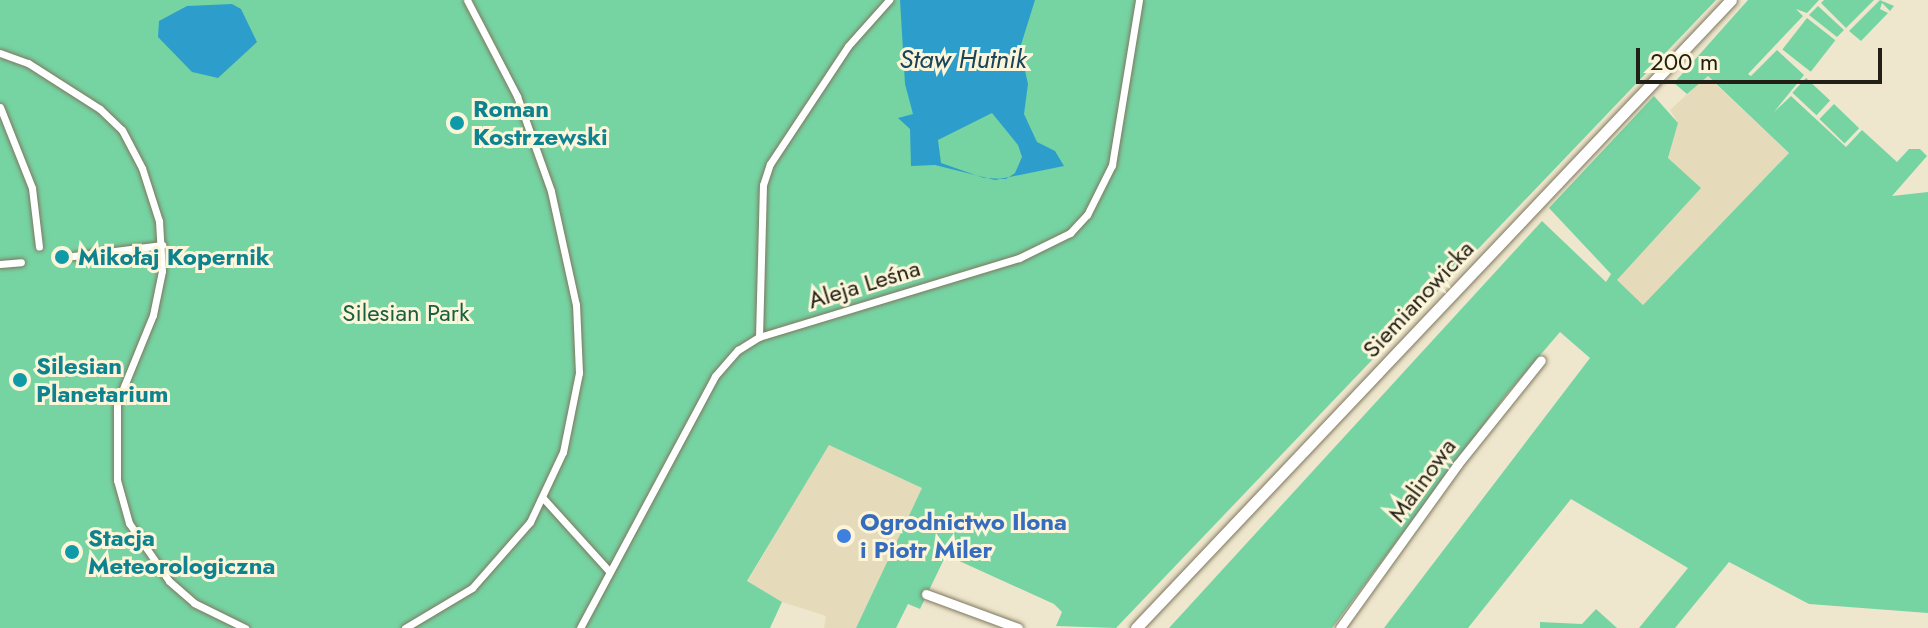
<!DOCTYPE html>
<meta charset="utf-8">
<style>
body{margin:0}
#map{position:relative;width:1928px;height:628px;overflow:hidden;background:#efe7cd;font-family:Jost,sans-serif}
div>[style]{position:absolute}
.built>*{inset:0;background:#e5dbba}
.green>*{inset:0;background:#76d4a3;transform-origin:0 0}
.water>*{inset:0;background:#2d9ecb}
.roads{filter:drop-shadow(0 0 2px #7e775f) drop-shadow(0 0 2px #7e775f)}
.pedestrian>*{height:7px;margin:-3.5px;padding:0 3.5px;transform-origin:3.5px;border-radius:3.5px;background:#fff}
.minor>*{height:9px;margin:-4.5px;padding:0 4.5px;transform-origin:4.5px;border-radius:4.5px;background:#fff}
.tertiary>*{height:11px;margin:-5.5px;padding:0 5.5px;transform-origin:5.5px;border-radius:5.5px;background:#fff}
.dots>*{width:22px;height:22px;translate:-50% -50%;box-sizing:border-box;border:4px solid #fdf5da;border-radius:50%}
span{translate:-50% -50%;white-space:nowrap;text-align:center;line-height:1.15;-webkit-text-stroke:6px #fdf5da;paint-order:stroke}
.culture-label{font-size:24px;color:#0d838f;font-weight:700}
.left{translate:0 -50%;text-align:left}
.street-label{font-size:24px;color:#221f16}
.park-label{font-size:24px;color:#176141}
.shop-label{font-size:24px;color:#366cbe;font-weight:700}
.water-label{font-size:26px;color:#184559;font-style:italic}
.scale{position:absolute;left:1636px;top:48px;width:246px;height:36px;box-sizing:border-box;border:4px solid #221f16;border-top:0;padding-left:10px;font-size:24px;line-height:28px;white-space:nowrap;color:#221f16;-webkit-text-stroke:6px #fdf5da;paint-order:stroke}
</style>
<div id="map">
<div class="built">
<div style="clip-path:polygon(1707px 76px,1789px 153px,1643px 305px,1616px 280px,1700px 189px,1668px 158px,1678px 123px,1670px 110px)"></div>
<div style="clip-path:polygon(829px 444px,923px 487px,856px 628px,824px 628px,826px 616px,782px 602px,747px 582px)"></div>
</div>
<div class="green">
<div style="clip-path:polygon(0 0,1716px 0,1116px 628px,1056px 626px,1062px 612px,1054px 604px,946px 555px,920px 609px,908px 604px,896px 628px,856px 628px,922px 488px,829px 445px,747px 581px,782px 602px,770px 628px,0 628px)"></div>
<div style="clip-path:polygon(1748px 0,1819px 0,1807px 13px,1796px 9px,1803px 16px,1748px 74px,1751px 76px,1777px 50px,1804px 75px,1774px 112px,1791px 96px,1846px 147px,1862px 130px,1897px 162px,1909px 149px,1920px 149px,1927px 156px,1892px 196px,1928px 192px,1928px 613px,1809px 604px,1729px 562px,1675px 628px,1639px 628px,1688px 568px,1571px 499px,1468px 628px,1384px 628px,1590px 358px,1560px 332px,1506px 395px,1332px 628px,1169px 628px,1542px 221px,1606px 282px,1611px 274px,1549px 208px,1654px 96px,1678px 123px,1668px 158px,1701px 188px,1617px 280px,1643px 305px,1789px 153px,1708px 76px,1687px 94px,1674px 83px)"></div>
<div style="clip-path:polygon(1824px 0,1874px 0,1846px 28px,1821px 3px)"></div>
<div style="clip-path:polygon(1880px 0,1894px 6px,1890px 11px,1882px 3px,1880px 9px,1888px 13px,1861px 41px,1849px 31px)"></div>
<div style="clip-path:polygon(1818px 6px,1844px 30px,1837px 37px,1809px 15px)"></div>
<div style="left:1807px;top:18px;width:36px;height:40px;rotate:38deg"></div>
<div style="left:1806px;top:78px;width:33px;height:20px;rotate:43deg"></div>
<div style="left:1834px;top:104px;width:35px;height:21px;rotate:44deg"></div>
<div style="clip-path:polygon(1596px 609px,1617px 628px,1540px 628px,1540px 622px,1582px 624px)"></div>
</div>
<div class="water">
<div style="clip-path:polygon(evenodd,900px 0,1035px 0,1020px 48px,1028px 84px,1024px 114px,1037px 142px,1055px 151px,1064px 166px,995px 180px,935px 165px,911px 166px,910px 129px,898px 118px,913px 114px,905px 84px,900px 0,992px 113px,1018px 145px,1022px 157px,1015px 173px,1006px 179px,984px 178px,941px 163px,938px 140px,992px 113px)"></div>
<div style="clip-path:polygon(232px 4px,241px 9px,257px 42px,218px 78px,192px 72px,158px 37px,159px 21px,187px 6px)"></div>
</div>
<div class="roads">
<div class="pedestrian">
<div style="left:0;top:53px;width:30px;rotate:20deg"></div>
<div style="left:28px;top:63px;width:85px;rotate:32.6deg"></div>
<div style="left:100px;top:109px;width:30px;rotate:44deg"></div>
<div style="left:122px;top:130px;width:43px;rotate:62.2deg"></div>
<div style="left:142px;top:168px;width:56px;rotate:72.2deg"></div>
<div style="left:159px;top:221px;width:50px;rotate:86.6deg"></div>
<div style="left:162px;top:271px;width:45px;rotate:101.6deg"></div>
<div style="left:153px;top:315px;width:95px;rotate:112.2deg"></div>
<div style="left:117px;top:403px;width:77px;rotate:90deg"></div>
<div style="left:117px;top:480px;width:45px;rotate:74.4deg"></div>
<div style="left:129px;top:523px;width:70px;rotate:55.4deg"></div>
<div style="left:169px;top:581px;width:33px;rotate:41deg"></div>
<div style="left:194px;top:603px;width:57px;rotate:26.1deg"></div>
<div style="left:0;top:107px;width:87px;rotate:68.4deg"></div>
<div style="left:32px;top:188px;width:59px;rotate:83.2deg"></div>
<div style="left:83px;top:255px;width:80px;rotate:-7.2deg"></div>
<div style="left:73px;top:256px;width:9px;rotate:-6deg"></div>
<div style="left:0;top:264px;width:21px;rotate:-5deg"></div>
<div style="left:759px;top:337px;width:152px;rotate:-88.5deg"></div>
<div style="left:763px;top:185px;width:22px;rotate:-72deg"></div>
<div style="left:770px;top:164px;width:141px;rotate:-56.5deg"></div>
<div style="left:848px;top:46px;width:62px;rotate:-48.3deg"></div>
<div style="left:543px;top:498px;width:98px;rotate:47.9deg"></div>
<div style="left:405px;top:628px;width:78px;rotate:-30.8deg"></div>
<div style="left:472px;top:588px;width:88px;rotate:-48.7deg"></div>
<div style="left:530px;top:522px;width:77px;rotate:-64.8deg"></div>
<div style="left:563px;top:452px;width:81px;rotate:-78.6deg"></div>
<div style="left:579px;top:373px;width:68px;rotate:-92.5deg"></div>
<div style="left:576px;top:305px;width:117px;rotate:-102.4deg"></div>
<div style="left:551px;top:191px;width:101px;rotate:-109.7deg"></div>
<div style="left:517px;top:96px;width:108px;rotate:-117.5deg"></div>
<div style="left:580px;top:628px;width:286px;rotate:-61.8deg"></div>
<div style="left:715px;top:376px;width:35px;rotate:-49deg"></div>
<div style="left:738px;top:350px;width:25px;rotate:-32deg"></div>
<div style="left:759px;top:337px;width:272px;rotate:-16.9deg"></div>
<div style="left:1019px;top:258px;width:57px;rotate:-26.1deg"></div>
<div style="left:1070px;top:233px;width:25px;rotate:-47deg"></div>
<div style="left:1087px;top:215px;width:56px;rotate:-63.4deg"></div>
<div style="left:1112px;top:165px;width:167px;rotate:-80.7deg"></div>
</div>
<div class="minor">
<div style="left:926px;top:594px;width:98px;rotate:20.3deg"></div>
<div style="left:1340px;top:628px;width:201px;rotate:-54.3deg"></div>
<div style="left:1457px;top:465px;width:134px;rotate:-51.3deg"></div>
</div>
<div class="tertiary">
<div style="left:1136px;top:628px;width:865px;rotate:-46.55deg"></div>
</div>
</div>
<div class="dots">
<div style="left:457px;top:123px;background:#0f9aa8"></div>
<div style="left:62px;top:257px;background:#0f9aa8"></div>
<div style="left:20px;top:380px;background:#0f9aa8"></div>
<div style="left:844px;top:536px;background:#3f7fe0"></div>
<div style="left:72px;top:552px;background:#0f9aa8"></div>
</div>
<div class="culture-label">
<span class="left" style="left:473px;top:123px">Roman<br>Kostrzewski</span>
<span class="left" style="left:78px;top:257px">Mikołaj Kopernik</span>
<span class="left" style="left:36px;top:380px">Silesian<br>Planetarium</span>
<span class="left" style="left:88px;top:552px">Stacja<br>Meteorologiczna</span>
</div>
<div class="street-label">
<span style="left:864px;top:284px;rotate:-17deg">Aleja Leśna</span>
<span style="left:1418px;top:299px;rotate:-47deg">Siemianowicka</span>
<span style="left:1422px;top:480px;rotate:-54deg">Malinowa</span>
</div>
<div class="park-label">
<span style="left:406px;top:313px">Silesian Park</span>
</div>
<div class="shop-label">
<span class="left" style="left:860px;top:536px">Ogrodnictwo Ilona<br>i Piotr Miler</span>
</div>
<div class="water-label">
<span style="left:963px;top:60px">Staw Hutnik</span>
</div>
<div class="scale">200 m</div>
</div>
